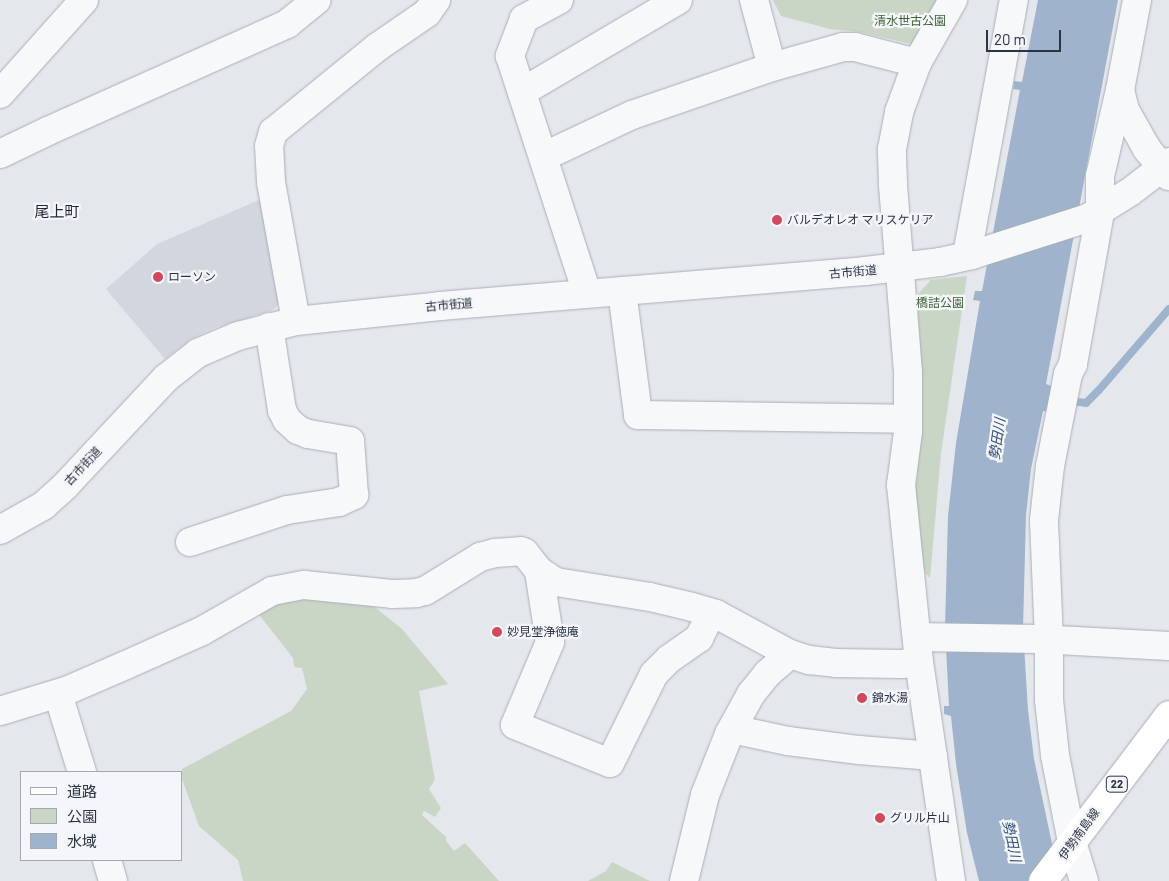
<!DOCTYPE html>
<meta charset="utf-8">
<style>
body{margin:0}
#map{position:relative;width:1169px;height:881px;overflow:hidden;background:#e4e7ec;font-family:Barlow,"Noto Sans JP",sans-serif}
div>[style]{position:absolute}
.built>*{inset:0;background:#d2d6de}
.green>*{inset:0;background:#c9d6c5}
.water>*{inset:0;background:#9fb4cc}
.stream>*{height:8px;margin:-4px;padding:0 4px;transform-origin:4px;border-radius:4px;background:#9fb4cc}
.roads{filter:drop-shadow(0 0 1px #a9aeb7) drop-shadow(0 0 1px #a9aeb7)}
.minor>*{height:28px;margin:-14px;padding:0 14px;transform-origin:14px;border-radius:14px;background:#f7f8fa}
.major>*{height:28px;margin:-14px;padding:0 14px;transform-origin:14px;border-radius:14px;background:#fff}
.dots>*{width:14px;height:14px;translate:-50% -50%;box-sizing:border-box;border:2px solid #f4f6f9;border-radius:50%}
span{translate:-50% -50%;white-space:nowrap;text-align:center;line-height:1.15;-webkit-text-stroke:4.5px #f4f6f9;paint-order:stroke}
.shield-label span{padding:1px 4px;background:#f4f6f9;border:1px solid;border-radius:4px;-webkit-text-stroke-width:0}
.shield-label{font-size:11px;color:#2b3445;font-weight:700}
.park-label{font-size:12px;color:#3f6138}
.poi-label{font-size:12px;color:#2b3445}
.left{translate:0 -50%;text-align:left}
.street-label{font-size:12px;color:#2b3445}
.water-label{font-size:14px;color:#34527a;font-style:italic}
.quarter-label{font-size:15px;color:#1d2536}
.legend{position:absolute;left:20px;top:771px;width:162px;height:90px;box-sizing:border-box;background:#f4f6f9;border:1px solid #a4a8b1;margin:0;padding:6px 9px;list-style:none;font-size:15px;color:#2b3445}
.legend li{display:flex;align-items:center;gap:10px;height:25px}
.legend b{width:25px;border:1px solid #a4a8b1}
.scale{position:absolute;left:986px;top:30px;width:75px;height:22px;box-sizing:border-box;border:2px solid #2b3445;border-top:0;padding-left:6px;font-size:15px;line-height:18px;white-space:nowrap;color:#2b3445;-webkit-text-stroke:4px #f4f6f9;paint-order:stroke}
</style>
<div id="map">
<div class="built">
<div style="clip-path:polygon(261px 199px,282px 300px,273px 310px,217px 327px,191px 339px,165px 359px,106px 289px,157px 244px)"></div>
</div>
<div class="green">
<div style="clip-path:polygon(773px 0,946px 0,920px 46px,859px 32px,830px 29px,781px 16px)"></div>
<div style="clip-path:polygon(967px 276px,941px 453px,930px 578px,925px 573px,918px 537px,915px 496px,920px 432px,918px 294px,931px 280px)"></div>
<div style="clip-path:polygon(308px 590px,366px 600px,402px 629px,448px 684px,419px 691px,435px 780px,429px 789px,441px 808px,435px 817px,424px 811px,422px 815px,446px 837px,446px 841px,454px 851px,465px 843px,499px 881px,243px 881px,238px 860px,199px 826px,182px 779px,182px 769px,291px 711px,307px 689px,302px 668px,294px 667px,293px 658px,257px 612px)"></div>
<div style="clip-path:polygon(612px 862px,650px 881px,588px 881px,606px 871px)"></div>
</div>
<div class="water">
<div style="clip-path:polygon(1038px 0,1118px 0,1046px 384px,1056px 388px,1052px 412px,1043px 411px,1031px 469px,1026px 515px,1023px 629px,1028px 710px,1034px 759px,1060px 881px,979px 881px,967px 833px,956px 764px,951px 716px,944px 714px,944px 706px,949px 706px,945px 628px,948px 516px,956px 443px,980px 301px,973px 300px,975px 291px,982px 291px,1020px 90px,1013px 89px,1014px 81px,1022px 82px)"></div>
</div>
<div class="stream">
<div style="left:1068px;top:401px;width:18px;rotate:6deg"></div>
<div style="left:1086px;top:403px;width:18px;rotate:-45deg"></div>
<div style="left:1099px;top:390px;width:107px;rotate:-49.2deg"></div>
</div>
<div class="roads">
<div class="minor">
<div style="left:559px;top:0;width:40px;rotate:152deg"></div>
<div style="left:524px;top:19px;width:40px;rotate:111deg"></div>
<div style="left:510px;top:56px;width:249px;rotate:72deg"></div>
<div style="left:754px;top:0;width:69px;rotate:75deg"></div>
<div style="left:1137px;top:0;width:92px;rotate:100.7deg"></div>
<div style="left:1120px;top:90px;width:21px;rotate:76deg"></div>
<div style="left:1125px;top:110px;width:45px;rotate:60.6deg"></div>
<div style="left:1147px;top:149px;width:35px;rotate:51deg"></div>
<div style="left:522px;top:92px;width:181px;rotate:-30.5deg"></div>
<div style="left:0;top:94px;width:126px;rotate:-48.2deg"></div>
<div style="left:0;top:154px;width:53px;rotate:-25.6deg"></div>
<div style="left:48px;top:131px;width:262px;rotate:-24.1deg"></div>
<div style="left:287px;top:24px;width:38px;rotate:-39deg"></div>
<div style="left:543px;top:157px;width:98px;rotate:-25.3deg"></div>
<div style="left:632px;top:115px;width:148px;rotate:-18.9deg"></div>
<div style="left:772px;top:67px;width:74px;rotate:-15.7deg"></div>
<div style="left:843px;top:47px;width:12px"></div>
<div style="left:855px;top:47px;width:64px;rotate:14.5deg"></div>
<div style="left:967px;top:255px;width:259px;rotate:-79.6deg"></div>
<div style="left:622px;top:291px;width:125px;rotate:82.6deg"></div>
<div style="left:638px;top:415px;width:270px;rotate:0.8deg"></div>
<div style="left:296px;top:321px;width:141px;rotate:-100.2deg"></div>
<div style="left:271px;top:182px;width:36px;rotate:-93deg"></div>
<div style="left:269px;top:146px;width:15px;rotate:-74deg"></div>
<div style="left:273px;top:132px;width:136px;rotate:-39.1deg"></div>
<div style="left:379px;top:46px;width:58px;rotate:-34.5deg"></div>
<div style="left:427px;top:13px;width:16px;rotate:-55deg"></div>
<div style="left:0;top:530px;width:49px;rotate:-29.2deg"></div>
<div style="left:43px;top:506px;width:30px;rotate:-42deg"></div>
<div style="left:65px;top:486px;width:148px;rotate:-46.9deg"></div>
<div style="left:166px;top:378px;width:41px;rotate:-38deg"></div>
<div style="left:198px;top:353px;width:43px;rotate:-23deg"></div>
<div style="left:238px;top:336px;width:60px;rotate:-14.5deg"></div>
<div style="left:296px;top:321px;width:145px;rotate:-5.9deg"></div>
<div style="left:440px;top:306px;width:426px;rotate:-4.7deg"></div>
<div style="left:865px;top:271px;width:76px;rotate:-6.8deg"></div>
<div style="left:940px;top:262px;width:33px;rotate:-12deg"></div>
<div style="left:972px;top:255px;width:122px;rotate:-17.7deg"></div>
<div style="left:1088px;top:218px;width:49px;rotate:-31.8deg"></div>
<div style="left:1130px;top:192px;width:49px;rotate:-37.6deg"></div>
<div style="left:190px;top:542px;width:102px;rotate:-18.3deg"></div>
<div style="left:287px;top:510px;width:53px;rotate:-8.7deg"></div>
<div style="left:339px;top:502px;width:17px;rotate:-25deg"></div>
<div style="left:354px;top:495px;width:54px;rotate:-94.2deg"></div>
<div style="left:350px;top:441px;width:43px;rotate:-170.5deg"></div>
<div style="left:308px;top:434px;width:11px;rotate:-158deg"></div>
<div style="left:298px;top:430px;width:15px;rotate:-138deg"></div>
<div style="left:287px;top:420px;width:11px;rotate:-117deg"></div>
<div style="left:282px;top:410px;width:84px;rotate:-98.9deg"></div>
<div style="left:539px;top:571px;width:72px;rotate:81.2deg"></div>
<div style="left:550px;top:642px;width:90px;rotate:112.9deg"></div>
<div style="left:515px;top:725px;width:102px;rotate:21.8deg"></div>
<div style="left:610px;top:763px;width:99px;rotate:-63.7deg"></div>
<div style="left:654px;top:674px;width:21px;rotate:-45deg"></div>
<div style="left:669px;top:659px;width:37px;rotate:-35deg"></div>
<div style="left:699px;top:638px;width:28px;rotate:-64deg"></div>
<div style="left:917px;top:637px;width:121px;rotate:0.9deg"></div>
<div style="left:1038px;top:639px;width:131px;rotate:3.1deg"></div>
<div style="left:58px;top:694px;width:82px;rotate:72.9deg"></div>
<div style="left:0;top:711px;width:69px;rotate:-16.9deg"></div>
<div style="left:66px;top:691px;width:65px;rotate:-23.4deg"></div>
<div style="left:126px;top:665px;width:83px;rotate:-24.1deg"></div>
<div style="left:202px;top:631px;width:81px;rotate:-29.7deg"></div>
<div style="left:272px;top:591px;width:33px;rotate:-11deg"></div>
<div style="left:304px;top:585px;width:88px;rotate:5.8deg"></div>
<div style="left:392px;top:594px;width:24px;rotate:-2deg"></div>
<div style="left:416px;top:593px;width:9px;rotate:-13deg"></div>
<div style="left:425px;top:591px;width:65px;rotate:-31.7deg"></div>
<div style="left:480px;top:557px;width:16px;rotate:-15deg"></div>
<div style="left:495px;top:553px;width:26px;rotate:-4deg"></div>
<div style="left:521px;top:551px;width:4px;rotate:27deg"></div>
<div style="left:525px;top:553px;width:23px;rotate:52deg"></div>
<div style="left:539px;top:571px;width:20px;rotate:33deg"></div>
<div style="left:556px;top:582px;width:95px;rotate:9.1deg"></div>
<div style="left:650px;top:597px;width:43px;rotate:13.4deg"></div>
<div style="left:692px;top:607px;width:25px;rotate:16deg"></div>
<div style="left:716px;top:614px;width:84px;rotate:28.4deg"></div>
<div style="left:790px;top:654px;width:20px;rotate:18deg"></div>
<div style="left:809px;top:660px;width:27px;rotate:6deg"></div>
<div style="left:836px;top:663px;width:66px;rotate:0.9deg"></div>
<div style="left:902px;top:664px;width:17px;rotate:-7deg"></div>
<div style="left:732px;top:729px;width:57px;rotate:12.1deg"></div>
<div style="left:788px;top:741px;width:72px;rotate:7.2deg"></div>
<div style="left:859px;top:750px;width:74px;rotate:4.6deg"></div>
<div style="left:107px;top:860px;width:22px;rotate:74deg"></div>
<div style="left:684px;top:881px;width:89px;rotate:-76.3deg"></div>
<div style="left:705px;top:795px;width:66px;rotate:-68.5deg"></div>
<div style="left:729px;top:734px;width:46px;rotate:-61.2deg"></div>
<div style="left:751px;top:694px;width:26px;rotate:-51deg"></div>
<div style="left:767px;top:674px;width:30px;rotate:-41deg"></div>
<div style="left:951px;top:881px;width:221px;rotate:-98.3deg"></div>
<div style="left:919px;top:662px;width:178px;rotate:-95.8deg"></div>
<div style="left:901px;top:485px;width:53px;rotate:-82.5deg"></div>
<div style="left:908px;top:432px;width:60px;rotate:-90deg"></div>
<div style="left:908px;top:372px;width:189px;rotate:-94.6deg"></div>
<div style="left:893px;top:184px;width:35px;rotate:-92deg"></div>
<div style="left:892px;top:149px;width:38px;rotate:-79deg"></div>
<div style="left:899px;top:112px;width:52px;rotate:-69.8deg"></div>
<div style="left:917px;top:63px;width:73px;rotate:-60.3deg"></div>
<div style="left:1084px;top:881px;width:41px;rotate:-107.1deg"></div>
<div style="left:1072px;top:842px;width:89px;rotate:-101.1deg"></div>
<div style="left:1055px;top:755px;width:55px;rotate:-96.2deg"></div>
<div style="left:1049px;top:700px;width:60px;rotate:-90deg"></div>
<div style="left:1049px;top:640px;width:120px;rotate:-92.4deg"></div>
<div style="left:1044px;top:520px;width:54px;rotate:-83.7deg"></div>
<div style="left:1050px;top:466px;width:94px;rotate:-78.9deg"></div>
<div style="left:1068px;top:374px;width:11px;rotate:-63deg"></div>
<div style="left:1073px;top:364px;width:154px;rotate:-79.9deg"></div>
<div style="left:1100px;top:212px;width:36px;rotate:-90deg"></div>
<div style="left:1100px;top:176px;width:88px;rotate:-76.9deg"></div>
</div>
<div class="major">
<div style="left:1043px;top:881px;width:208px;rotate:-52.8deg"></div>
</div>
</div>
<div class="dots">
<div style="left:777px;top:220px;background:#d1495b"></div>
<div style="left:158px;top:277px;background:#d1495b"></div>
<div style="left:497px;top:632px;background:#d1495b"></div>
<div style="left:862px;top:698px;background:#d1495b"></div>
<div style="left:880px;top:818px;background:#d1495b"></div>
</div>
<div class="shield-label">
<span style="left:1117px;top:784px">22</span>
</div>
<div class="park-label">
<span style="left:910px;top:21px">清水世古公園</span>
<span style="left:940px;top:303px">橋詰公園</span>
</div>
<div class="poi-label">
<span class="left" style="left:787px;top:220px">バルデオレオ マリスケリア</span>
<span class="left" style="left:168px;top:277px">ローソン</span>
<span class="left" style="left:507px;top:632px">妙見堂浄徳庵</span>
<span class="left" style="left:872px;top:698px">錦水湯</span>
<span class="left" style="left:890px;top:818px">グリル片山</span>
</div>
<div class="street-label">
<span style="left:853px;top:272px;rotate:-5deg">古市街道</span>
<span style="left:449px;top:305px;rotate:-5deg">古市街道</span>
<span style="left:83px;top:466px;rotate:-47deg">古市街道</span>
<span style="left:1079px;top:834px;rotate:-54deg">伊勢南島線</span>
</div>
<div class="water-label">
<span style="left:997px;top:439px;rotate:-82deg">勢田川</span>
<span style="left:1012px;top:841px;rotate:78deg">勢田川</span>
</div>
<div class="quarter-label">
<span style="left:57px;top:212px">尾上町</span>
</div>
<ul class="legend">
<li><b style="height:6px;background:#fff"></b>道路</li>
<li><b style="height:14px;background:#c9d6c5"></b>公園</li>
<li><b style="height:14px;background:#9fb4cc"></b>水域</li>
</ul>
<div class="scale">20 m</div>
</div>
